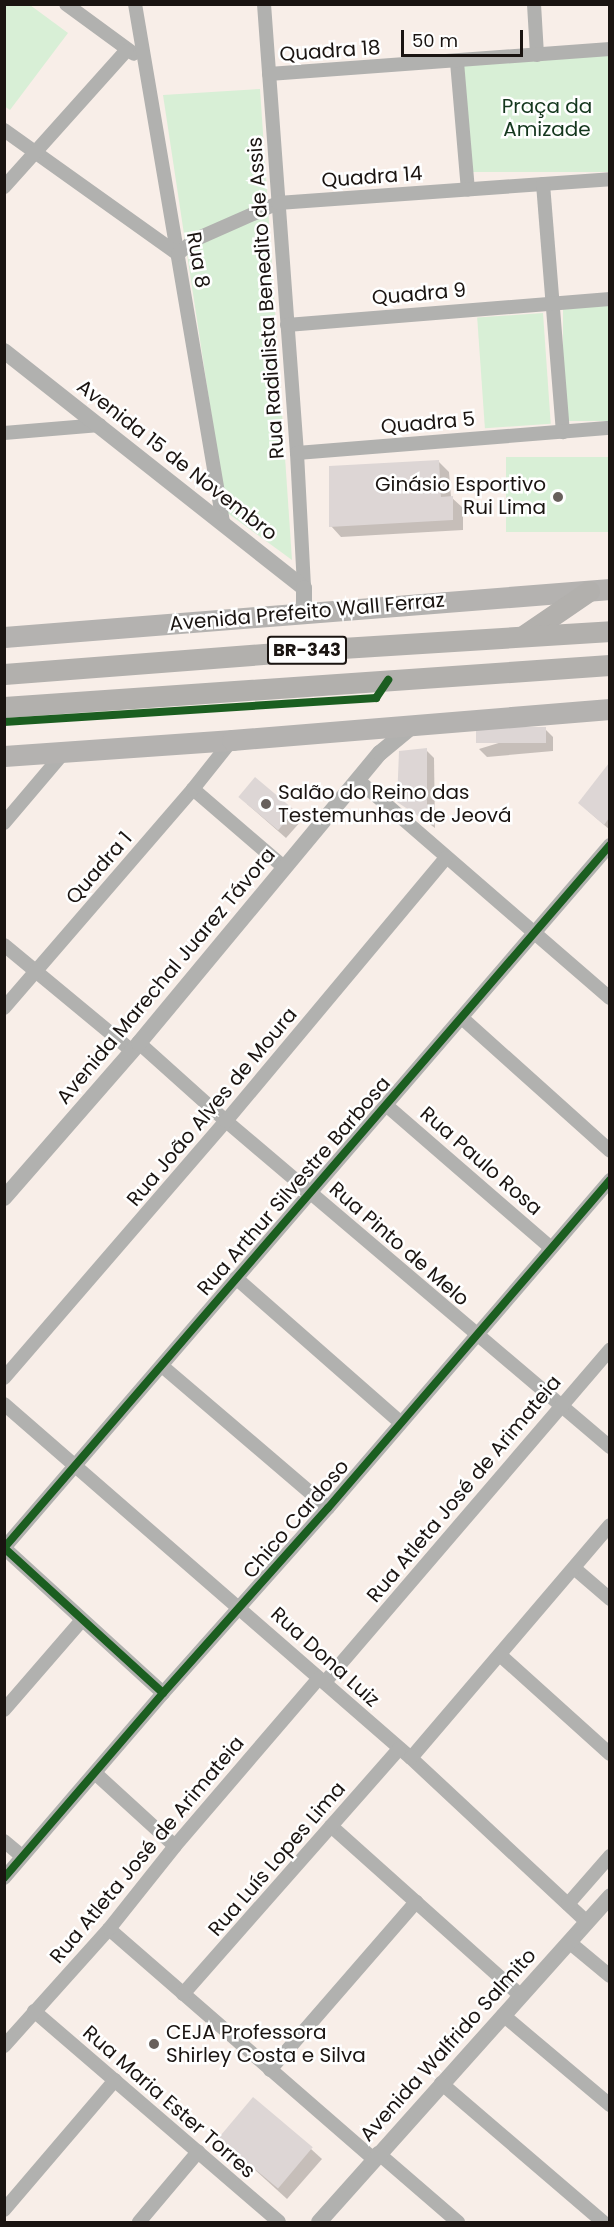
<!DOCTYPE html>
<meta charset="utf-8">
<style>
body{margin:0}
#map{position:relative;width:614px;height:2227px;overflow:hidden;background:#f8eee8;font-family:Poppins,sans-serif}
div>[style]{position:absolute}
.green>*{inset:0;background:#d8efd6;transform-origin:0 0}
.shadow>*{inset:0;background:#0003}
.building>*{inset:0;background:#ddd6d5;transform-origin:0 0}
.minor>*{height:14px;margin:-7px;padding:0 7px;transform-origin:7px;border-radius:7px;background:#b1b1af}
.tertiary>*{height:16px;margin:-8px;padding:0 8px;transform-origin:8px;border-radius:8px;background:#b1b1af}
.primary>*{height:21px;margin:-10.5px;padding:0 10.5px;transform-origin:10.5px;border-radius:10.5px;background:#b4b2b0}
.trunk>*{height:21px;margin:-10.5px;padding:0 10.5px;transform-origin:10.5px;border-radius:10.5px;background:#b2b0ad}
.cycleway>*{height:8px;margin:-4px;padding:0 4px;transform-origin:4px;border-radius:4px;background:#1b5e20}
.dots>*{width:16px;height:16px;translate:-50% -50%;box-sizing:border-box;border:3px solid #fff;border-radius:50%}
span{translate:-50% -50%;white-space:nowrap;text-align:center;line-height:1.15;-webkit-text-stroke:5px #fff;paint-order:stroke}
.shield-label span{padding:2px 4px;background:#fff;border:2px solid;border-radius:4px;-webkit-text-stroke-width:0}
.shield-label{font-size:18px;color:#1a1411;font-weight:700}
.street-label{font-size:20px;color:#1a1411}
.park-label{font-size:20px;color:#15371e}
.poi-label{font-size:20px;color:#1a1411}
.right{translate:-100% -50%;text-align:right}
.left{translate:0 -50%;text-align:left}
.frame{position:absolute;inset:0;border:6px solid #1a1411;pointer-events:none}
.scale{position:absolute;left:401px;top:30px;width:122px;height:27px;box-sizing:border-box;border:3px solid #1a1411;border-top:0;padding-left:8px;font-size:18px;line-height:21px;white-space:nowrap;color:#1a1411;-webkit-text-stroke:4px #fff;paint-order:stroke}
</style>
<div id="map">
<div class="green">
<div style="clip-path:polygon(4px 5px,30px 5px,68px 33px,10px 110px,4px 106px)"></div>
<div style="left:609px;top:55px;width:117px;height:146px;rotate:90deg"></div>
<div style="clip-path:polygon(260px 89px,292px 560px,226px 512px,163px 95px)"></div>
<div style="left:609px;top:306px;width:115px;height:46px;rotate:90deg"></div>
<div style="left:543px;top:313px;width:111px;height:66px;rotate:86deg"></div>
<div style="left:609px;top:457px;width:75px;height:103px;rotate:90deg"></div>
</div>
<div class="shadow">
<div style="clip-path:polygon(438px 461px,449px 472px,451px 497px,463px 508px,463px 530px,341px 537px,331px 526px)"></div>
<div style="clip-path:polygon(545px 729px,553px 737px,553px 751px,487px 757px,479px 749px)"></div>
<div style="clip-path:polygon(426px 750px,434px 758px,435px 828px,399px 801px)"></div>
<div style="clip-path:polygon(604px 772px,610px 777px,610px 830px,588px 811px)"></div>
<div style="clip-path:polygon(255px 779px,302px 820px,286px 838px,247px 804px)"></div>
<div style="clip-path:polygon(231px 2148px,311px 2149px,322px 2159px,287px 2199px)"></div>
</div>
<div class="building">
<div style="clip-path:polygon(439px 460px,441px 497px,453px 496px,453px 520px,329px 527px,329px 466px)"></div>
<div style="left:546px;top:727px;width:16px;height:70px;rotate:90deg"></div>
<div style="clip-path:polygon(427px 748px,427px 822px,397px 802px,399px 751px)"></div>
<div style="clip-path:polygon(609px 763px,609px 818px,604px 825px,578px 803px)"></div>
<div style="left:255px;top:777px;width:52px;height:26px;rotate:40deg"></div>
<div style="left:253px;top:2097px;width:78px;height:54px;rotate:40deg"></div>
</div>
<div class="minor">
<div style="left:66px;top:4px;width:84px;rotate:36.3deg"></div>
<div style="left:135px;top:4px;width:525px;rotate:80.36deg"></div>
<div style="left:264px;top:4px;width:450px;rotate:85.8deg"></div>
<div style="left:297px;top:453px;width:135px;rotate:87deg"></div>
<div style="left:534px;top:4px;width:51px;rotate:86.6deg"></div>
<div style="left:457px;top:62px;width:128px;rotate:85.1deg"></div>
<div style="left:269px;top:74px;width:342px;rotate:-4.2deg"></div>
<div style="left:4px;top:130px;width:214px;rotate:35.5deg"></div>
<div style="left:178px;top:254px;width:21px;rotate:-41deg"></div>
<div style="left:194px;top:240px;width:92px;rotate:-23.8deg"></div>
<div style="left:278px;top:203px;width:333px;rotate:-4.1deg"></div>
<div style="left:543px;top:184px;width:249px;rotate:85.4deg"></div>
<div style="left:4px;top:187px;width:183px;rotate:-48.1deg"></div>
<div style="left:287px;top:325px;width:324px;rotate:-4.6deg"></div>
<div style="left:4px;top:433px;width:96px;rotate:-4.8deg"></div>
<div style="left:297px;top:453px;width:314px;rotate:-4.6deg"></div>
<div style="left:358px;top:780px;width:333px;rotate:40.9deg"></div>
<div style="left:193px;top:789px;width:121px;rotate:40.7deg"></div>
<div style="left:4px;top:823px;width:94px;rotate:-49.7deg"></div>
<div style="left:4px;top:945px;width:166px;rotate:39.6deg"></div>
<div style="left:4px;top:1008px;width:289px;rotate:-49.2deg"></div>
<div style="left:193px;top:789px;width:63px;rotate:-51.5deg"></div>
<div style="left:462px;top:1018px;width:199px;rotate:41.9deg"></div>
<div style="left:139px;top:1043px;width:117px;rotate:41.9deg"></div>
<div style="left:226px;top:1121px;width:504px;rotate:40.33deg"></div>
<div style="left:386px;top:1105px;width:217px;rotate:40.9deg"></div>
<div style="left:236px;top:1278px;width:218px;rotate:41.3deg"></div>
<div style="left:162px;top:1366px;width:218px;rotate:40.5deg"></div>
<div style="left:4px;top:1378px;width:340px;rotate:-49.2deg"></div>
<div style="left:226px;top:1121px;width:343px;rotate:-50.1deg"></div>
<div style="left:4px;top:1404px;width:539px;rotate:41.02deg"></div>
<div style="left:411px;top:1758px;width:241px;rotate:43deg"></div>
<div style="left:574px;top:1568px;width:48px;rotate:40.7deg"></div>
<div style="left:500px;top:1655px;width:148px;rotate:42deg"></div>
<div style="left:325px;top:1682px;width:438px;rotate:-49.4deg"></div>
<div style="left:163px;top:1693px;width:215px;rotate:-137.6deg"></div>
<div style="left:4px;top:1548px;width:928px;rotate:-49.24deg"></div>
<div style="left:4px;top:1710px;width:119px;rotate:-49.1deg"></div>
<div style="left:411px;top:1758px;width:306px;rotate:-49.5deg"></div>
<div style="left:95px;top:1773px;width:108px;rotate:42.4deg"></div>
<div style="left:331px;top:1826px;width:255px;rotate:41.8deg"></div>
<div style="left:4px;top:1841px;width:23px;rotate:40deg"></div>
<div style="left:4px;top:1878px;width:244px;rotate:-49.3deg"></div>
<div style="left:163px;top:1693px;width:248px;rotate:-48.3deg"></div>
<div style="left:328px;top:1508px;width:433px;rotate:-49.3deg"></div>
<div style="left:568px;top:1904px;width:64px;rotate:-48.8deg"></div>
<div style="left:109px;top:1929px;width:351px;rotate:41deg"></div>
<div style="left:569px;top:1942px;width:53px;rotate:39.7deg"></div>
<div style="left:183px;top:1994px;width:327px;rotate:-48.6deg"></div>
<div style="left:34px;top:2011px;width:323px;rotate:40.7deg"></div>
<div style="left:503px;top:2015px;width:140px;rotate:40.1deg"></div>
<div style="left:4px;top:2046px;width:157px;rotate:-48.1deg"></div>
<div style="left:109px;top:1929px;width:106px;rotate:-51.5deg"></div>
<div style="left:175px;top:1846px;width:221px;rotate:-49.4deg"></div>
<div style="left:270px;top:2070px;width:223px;rotate:-49deg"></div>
<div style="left:441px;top:2083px;width:213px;rotate:40.6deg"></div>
<div style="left:378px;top:2153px;width:106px;rotate:40.8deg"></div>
<div style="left:4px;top:2210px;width:171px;rotate:-49.5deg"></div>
<div style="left:139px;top:2222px;width:92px;rotate:-49.9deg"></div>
</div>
<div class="tertiary">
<div style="left:4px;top:351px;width:382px;rotate:38.3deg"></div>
<div style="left:304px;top:588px;width:25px;rotate:90deg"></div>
<div style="left:4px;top:1198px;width:206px;rotate:-48.9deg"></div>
<div style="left:139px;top:1043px;width:377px;rotate:-50.3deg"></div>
<div style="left:380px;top:753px;width:45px;rotate:-39.6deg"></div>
<div style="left:319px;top:2222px;width:437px;rotate:-48.2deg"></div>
</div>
<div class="primary">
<div style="left:4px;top:637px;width:608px;rotate:-4.53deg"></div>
<div style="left:4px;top:756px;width:229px;rotate:-4deg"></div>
<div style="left:232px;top:740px;width:379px;rotate:-4.7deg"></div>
</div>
<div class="trunk">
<div style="left:523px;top:636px;width:80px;rotate:-34.3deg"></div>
<div style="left:4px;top:674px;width:323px;rotate:-4.4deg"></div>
<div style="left:326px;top:649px;width:285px;rotate:-3.6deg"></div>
<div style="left:4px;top:707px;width:607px;rotate:-3.96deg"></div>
</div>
<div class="cycleway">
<div style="left:4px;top:722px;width:373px;rotate:-3.7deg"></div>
<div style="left:376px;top:698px;width:22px;rotate:-56deg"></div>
<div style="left:163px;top:1693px;width:215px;rotate:-137.6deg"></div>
<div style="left:4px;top:1548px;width:928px;rotate:-49.24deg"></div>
<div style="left:4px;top:1878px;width:244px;rotate:-49.3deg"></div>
<div style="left:163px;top:1693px;width:248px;rotate:-48.3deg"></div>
<div style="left:328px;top:1508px;width:433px;rotate:-49.3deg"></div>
</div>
<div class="dots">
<div style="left:558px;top:497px;background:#68605c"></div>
<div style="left:266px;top:804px;background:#68605c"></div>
<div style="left:154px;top:2044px;background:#68605c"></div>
</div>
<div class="shield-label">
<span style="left:307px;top:650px">BR-343</span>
</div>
<div class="street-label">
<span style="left:330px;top:51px;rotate:-4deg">Quadra 18</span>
<span style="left:372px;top:177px;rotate:-4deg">Quadra 14</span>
<span style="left:198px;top:260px;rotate:80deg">Rua 8</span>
<span style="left:419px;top:294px;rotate:-5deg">Quadra 9</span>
<span style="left:266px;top:298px;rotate:-94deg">Rua Radialista Benedito de Assis</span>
<span style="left:428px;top:423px;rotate:-5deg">Quadra 5</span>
<span style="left:177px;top:460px;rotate:38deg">Avenida 15 de Novembro</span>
<span style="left:307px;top:612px;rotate:-5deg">Avenida Prefeito Wall Ferraz</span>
<span style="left:99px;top:868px;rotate:-49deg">Quadra 1</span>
<span style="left:166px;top:976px;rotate:-50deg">Avenida Marechal Juarez Távora</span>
<span style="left:212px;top:1107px;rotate:-50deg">Rua João Alves de Moura</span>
<span style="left:481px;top:1161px;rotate:41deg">Rua Paulo Rosa</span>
<span style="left:294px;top:1186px;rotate:-49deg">Rua Arthur Silvestre Barbosa</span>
<span style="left:399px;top:1244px;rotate:41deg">Rua Pinto de Melo</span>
<span style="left:464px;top:1489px;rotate:-50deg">Rua Atleta José de Arimateia</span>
<span style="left:296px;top:1519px;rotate:-49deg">Chico Cardoso</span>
<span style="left:325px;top:1657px;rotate:42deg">Rua Dona Luiz</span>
<span style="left:147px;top:1850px;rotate:-50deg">Rua Atleta José de Arimateia</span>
<span style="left:277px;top:1859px;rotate:-49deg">Rua Luís Lopes Lima</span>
<span style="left:448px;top:2045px;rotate:-48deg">Avenida Walfrido Salmito</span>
<span style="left:169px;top:2102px;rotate:41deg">Rua Maria Ester Torres</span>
</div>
<div class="park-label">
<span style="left:547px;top:118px">Praça da<br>Amizade</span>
</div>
<div class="poi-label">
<span class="right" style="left:546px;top:496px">Ginásio Esportivo<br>Rui Lima</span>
<span class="left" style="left:278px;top:804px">Salão do Reino das<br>Testemunhas de Jeová</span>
<span class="left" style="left:166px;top:2044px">CEJA Professora<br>Shirley Costa e Silva</span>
</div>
<div class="frame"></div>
<div class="scale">50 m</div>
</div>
